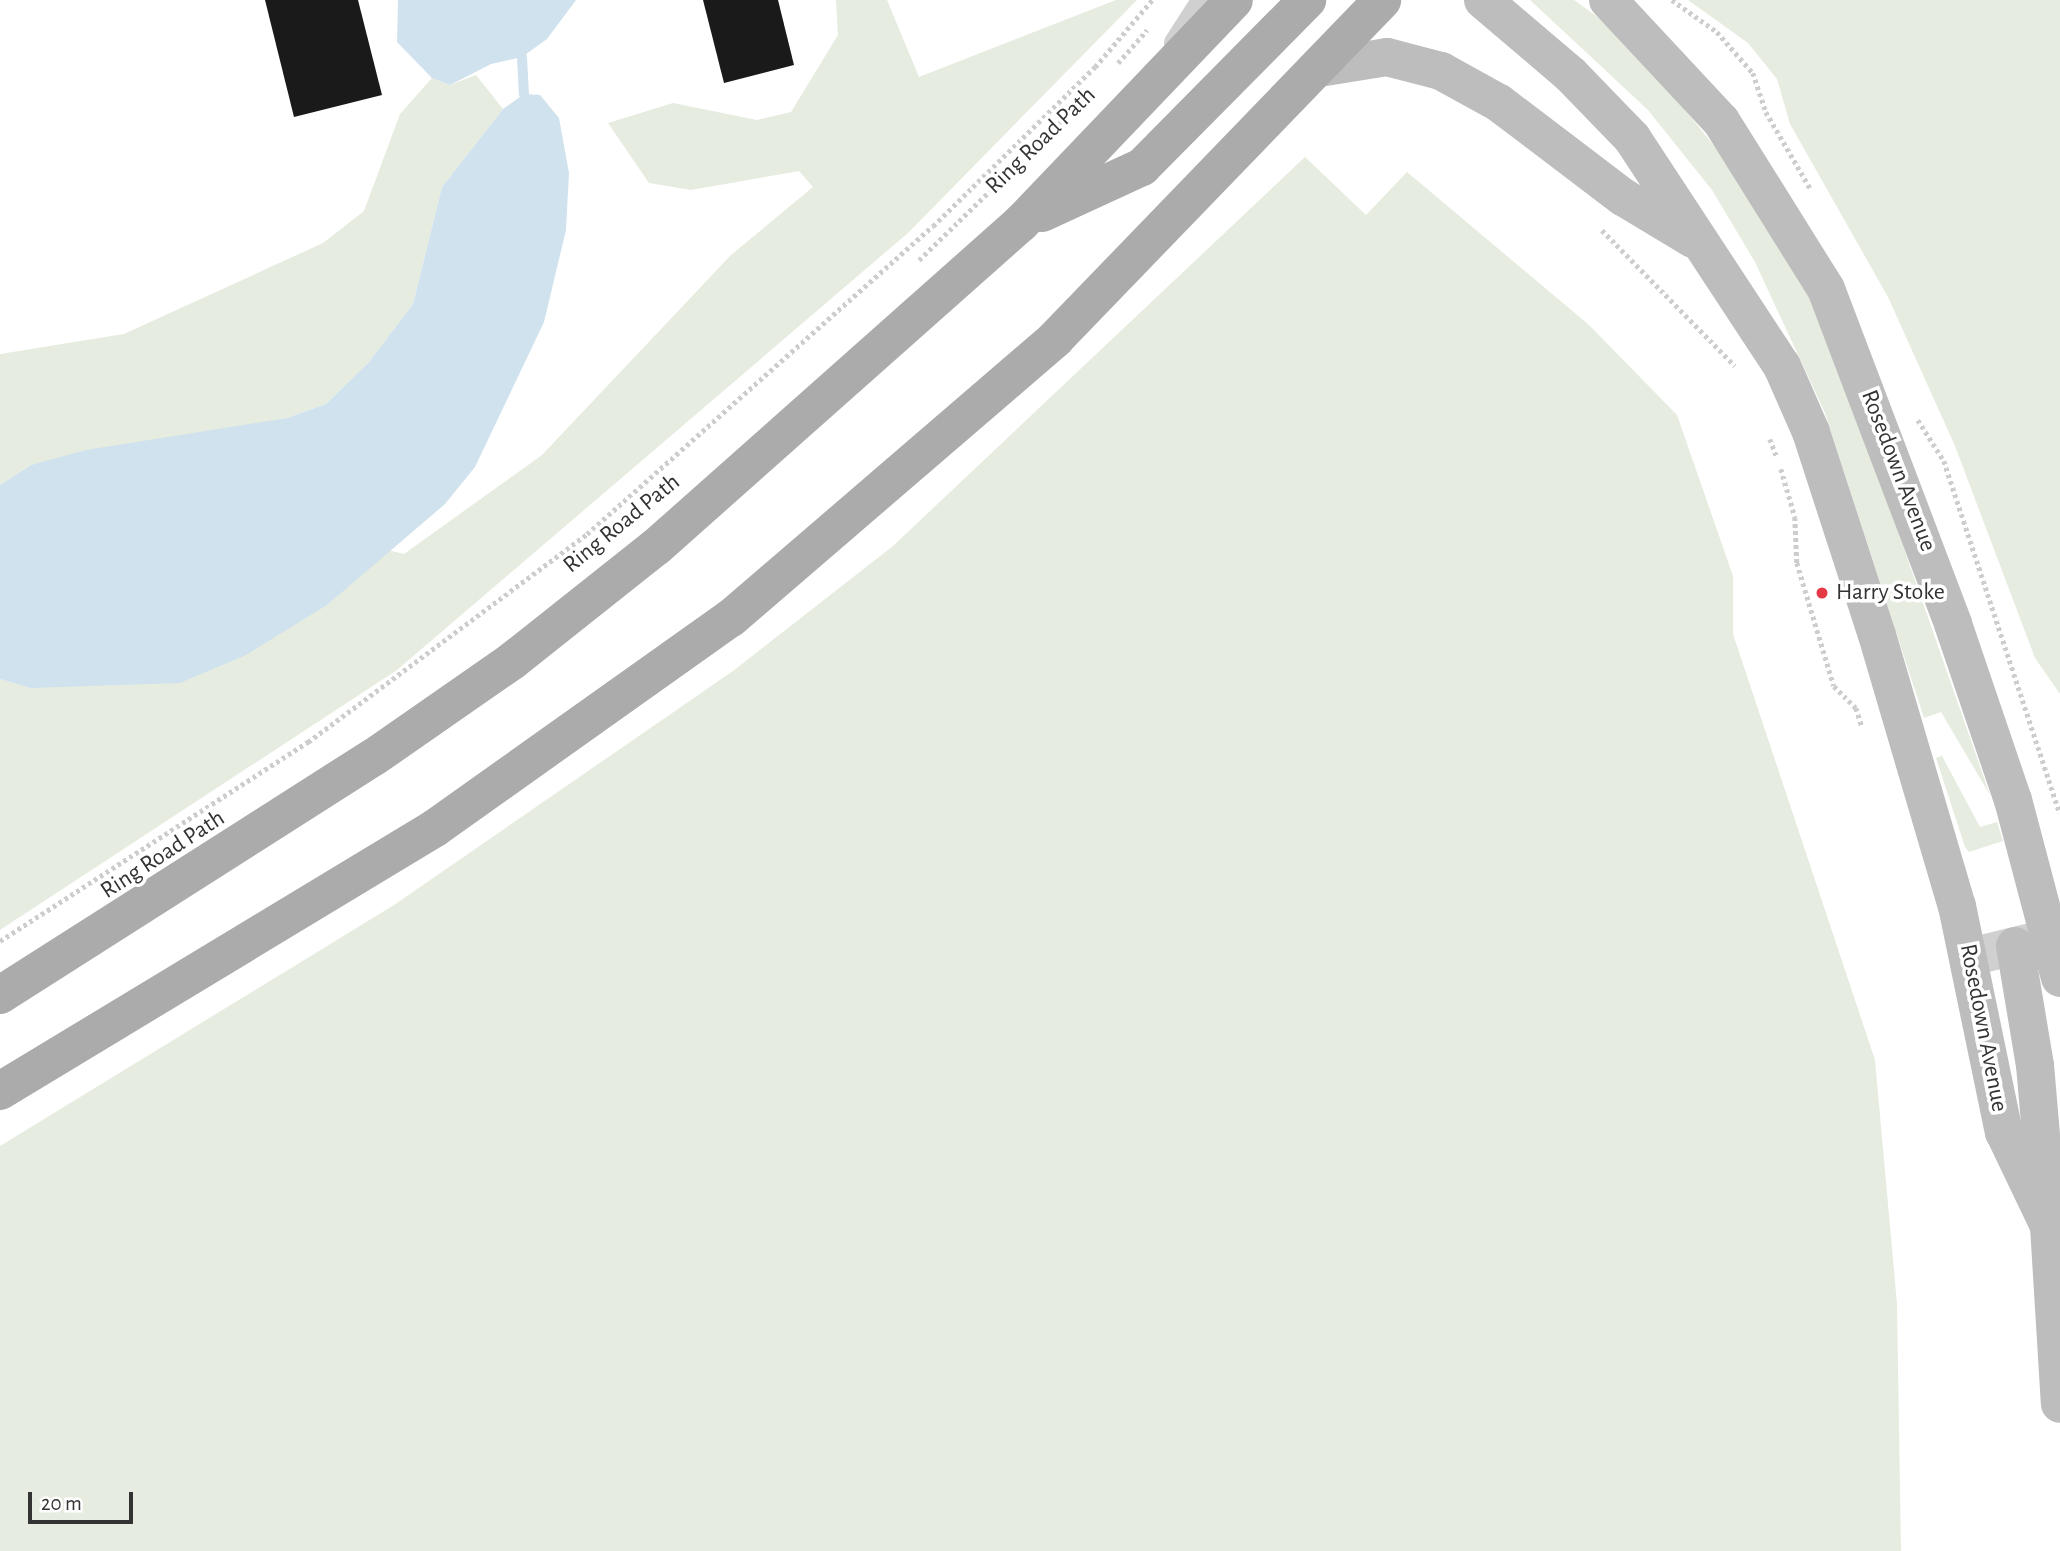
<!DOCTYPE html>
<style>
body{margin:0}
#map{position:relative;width:2060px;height:1551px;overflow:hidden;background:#fff;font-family:"Alegreya Sans",sans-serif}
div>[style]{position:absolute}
.green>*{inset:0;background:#e6ecdf}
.water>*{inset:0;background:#cfe2ee}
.stream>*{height:10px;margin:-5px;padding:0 5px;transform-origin:5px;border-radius:5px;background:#cfe2ee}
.building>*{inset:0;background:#1a1a1a}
.path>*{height:4.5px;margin-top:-2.25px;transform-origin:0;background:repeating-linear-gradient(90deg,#cdcdcd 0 3.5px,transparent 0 7px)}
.lane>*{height:21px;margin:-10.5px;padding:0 10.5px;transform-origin:10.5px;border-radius:10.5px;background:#d0d0d0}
.street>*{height:38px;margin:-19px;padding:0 19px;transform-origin:19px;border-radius:19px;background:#d0d0d0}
.secondary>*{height:38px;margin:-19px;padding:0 19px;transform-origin:19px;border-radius:19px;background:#bdbdbd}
.primary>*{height:38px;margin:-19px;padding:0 19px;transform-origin:19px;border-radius:19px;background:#ababab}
.dots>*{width:19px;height:19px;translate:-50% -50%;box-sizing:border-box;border:4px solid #fff;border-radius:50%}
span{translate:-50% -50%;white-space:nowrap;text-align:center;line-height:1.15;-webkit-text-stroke:7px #fff;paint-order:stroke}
.street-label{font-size:24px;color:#333}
.poi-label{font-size:24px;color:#333}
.left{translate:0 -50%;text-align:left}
.scale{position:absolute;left:28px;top:1492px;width:105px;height:32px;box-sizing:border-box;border:4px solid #333;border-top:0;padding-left:9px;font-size:21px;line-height:24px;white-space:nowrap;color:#333;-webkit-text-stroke:5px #fff;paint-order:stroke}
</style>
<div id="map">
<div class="green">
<div style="clip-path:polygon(836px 0,887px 0,919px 77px,1116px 0,1137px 0,908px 233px,397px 670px,0 930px,0 679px,30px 688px,327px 605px,388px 550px,404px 554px,542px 455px,731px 255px,813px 187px,799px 171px,691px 190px,649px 183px,608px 123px,673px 103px,757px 120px,791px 112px,838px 35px)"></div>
<div style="clip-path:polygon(1530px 0,1574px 0,1595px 15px,1639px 53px,1745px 184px,1828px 331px,1990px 795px,1941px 712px,1924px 718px,1825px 413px,1755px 262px,1712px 190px,1648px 110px)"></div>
<div style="clip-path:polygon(1688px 0,2060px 0,2060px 694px,2035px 658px,1955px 446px,1888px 297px,1790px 124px,1777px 79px,1748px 43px)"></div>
<div style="clip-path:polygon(476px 75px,503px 109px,442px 187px,413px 304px,369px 362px,326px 404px,287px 418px,31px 465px,0 485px,0 354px,124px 334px,323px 243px,364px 211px,400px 114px,432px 78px,450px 85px)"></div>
<div style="clip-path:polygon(1305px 157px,1366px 215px,1407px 172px,1589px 325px,1677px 415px,1733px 576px,1733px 634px,1875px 1060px,1897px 1304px,1901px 1551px,0 1551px,0 1146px,394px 905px,733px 671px,893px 546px)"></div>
<div style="clip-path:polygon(1942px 756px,1980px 827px,1997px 822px,2003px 841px,1969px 852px,1965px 847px,1936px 758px)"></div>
</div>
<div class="water">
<div style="clip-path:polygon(398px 0,576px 0,547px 39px,522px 57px,491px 64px,450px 85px,432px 78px,397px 42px)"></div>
<div style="clip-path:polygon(524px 94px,540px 95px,559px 118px,569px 173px,566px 230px,544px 322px,475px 467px,445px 504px,327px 605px,246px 655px,180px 683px,30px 688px,0 679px,0 485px,31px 465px,86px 450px,287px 418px,326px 404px,369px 362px,413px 304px,442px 187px,503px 109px)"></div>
</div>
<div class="stream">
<div style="left:522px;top:57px;width:37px;rotate:87deg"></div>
</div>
<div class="building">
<div style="clip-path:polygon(265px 0,358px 0,382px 95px,294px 117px)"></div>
<div style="clip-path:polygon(703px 0,778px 0,794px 65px,724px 83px)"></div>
</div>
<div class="path">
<div style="left:1672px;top:0;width:55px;rotate:35.4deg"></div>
<div style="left:1717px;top:32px;width:55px;rotate:48.7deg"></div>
<div style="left:1753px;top:73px;width:41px;rotate:71.6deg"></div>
<div style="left:1766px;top:112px;width:88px;rotate:59.9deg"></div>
<div style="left:1118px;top:63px;width:44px;rotate:-48.7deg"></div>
<div style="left:1602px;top:230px;width:190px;rotate:45.6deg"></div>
<div style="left:919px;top:260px;width:236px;rotate:-44.3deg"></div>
<div style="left:1918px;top:420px;width:49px;rotate:57.6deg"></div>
<div style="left:1944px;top:461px;width:371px;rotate:71.8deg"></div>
<div style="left:1770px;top:439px;width:19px;rotate:69deg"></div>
<div style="left:1781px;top:469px;width:50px;rotate:73.7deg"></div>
<div style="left:1795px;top:517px;width:46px;rotate:87.5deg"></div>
<div style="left:1797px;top:563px;width:128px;rotate:73.3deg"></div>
<div style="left:1834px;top:686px;width:31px;rotate:45deg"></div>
<div style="left:1856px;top:708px;width:19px;rotate:72deg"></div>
<div style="left:0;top:941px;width:367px;rotate:-32.9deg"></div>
<div style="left:308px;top:742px;width:348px;rotate:-36.7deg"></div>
<div style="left:587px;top:534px;width:463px;rotate:-41.7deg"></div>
<div style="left:933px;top:226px;width:227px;rotate:-44.5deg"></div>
<div style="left:1095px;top:67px;width:88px;rotate:-49.6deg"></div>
</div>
<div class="lane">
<div style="left:1174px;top:42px;width:50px;rotate:-57.3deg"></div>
</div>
<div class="street">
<div style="left:1970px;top:957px;width:80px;rotate:-13.7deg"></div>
</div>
<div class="secondary">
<div style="left:1483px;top:0;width:116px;rotate:40.4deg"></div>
<div style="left:1571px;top:75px;width:88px;rotate:45.9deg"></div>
<div style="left:1632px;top:138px;width:273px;rotate:56.7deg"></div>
<div style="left:1782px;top:366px;width:72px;rotate:66.3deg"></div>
<div style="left:1811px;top:432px;width:213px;rotate:72deg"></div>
<div style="left:1877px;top:635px;width:283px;rotate:73.6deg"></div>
<div style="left:1957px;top:906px;width:231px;rotate:78.3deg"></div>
<div style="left:2004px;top:1132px;width:104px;rotate:64.4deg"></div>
<div style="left:1608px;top:0;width:166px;rotate:47deg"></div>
<div style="left:1721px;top:121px;width:198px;rotate:58deg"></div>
<div style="left:1826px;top:289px;width:358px;rotate:69.2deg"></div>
<div style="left:1953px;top:624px;width:186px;rotate:71.2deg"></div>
<div style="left:2013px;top:800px;width:184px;rotate:75.2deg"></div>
<div style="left:1319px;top:68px;width:69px;rotate:-9.2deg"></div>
<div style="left:1387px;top:57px;width:56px;rotate:14.5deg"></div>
<div style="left:1441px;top:71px;width:66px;rotate:28.9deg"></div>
<div style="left:1499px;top:103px;width:156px;rotate:37.2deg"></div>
<div style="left:1623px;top:197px;width:82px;rotate:31deg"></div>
<div style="left:2015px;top:946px;width:121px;rotate:80.5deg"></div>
<div style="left:2035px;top:1065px;width:142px;rotate:85.1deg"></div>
<div style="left:2054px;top:1203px;width:24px;rotate:102deg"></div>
<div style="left:2049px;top:1226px;width:178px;rotate:86.5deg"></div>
</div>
<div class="primary">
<div style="left:1042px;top:213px;width:110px;rotate:-24.7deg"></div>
<div style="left:1142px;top:167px;width:235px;rotate:-45.3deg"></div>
<div style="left:0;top:995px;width:443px;rotate:-32.5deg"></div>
<div style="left:374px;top:757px;width:168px;rotate:-34.8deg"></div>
<div style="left:512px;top:661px;width:184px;rotate:-38.4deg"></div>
<div style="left:656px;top:547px;width:488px;rotate:-41.6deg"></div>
<div style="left:1021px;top:223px;width:308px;rotate:-46.3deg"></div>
<div style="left:0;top:1091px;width:508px;rotate:-31.16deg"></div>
<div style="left:435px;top:828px;width:363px;rotate:-35.4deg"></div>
<div style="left:731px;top:618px;width:428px;rotate:-40.7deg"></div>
<div style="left:1055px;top:339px;width:471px;rotate:-46deg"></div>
</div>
<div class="dots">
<div style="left:1822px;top:593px;background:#e63946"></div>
</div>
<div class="street-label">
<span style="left:1041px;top:141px;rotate:-44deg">Ring Road Path</span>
<span style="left:1898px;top:471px;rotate:69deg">Rosedown Avenue</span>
<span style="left:622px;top:524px;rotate:-39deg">Ring Road Path</span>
<span style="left:163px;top:855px;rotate:-33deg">Ring Road Path</span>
<span style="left:1983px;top:1028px;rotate:79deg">Rosedown Avenue</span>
</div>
<div class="poi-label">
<span class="left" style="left:1836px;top:593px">Harry Stoke</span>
</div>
<div class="scale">20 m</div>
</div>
